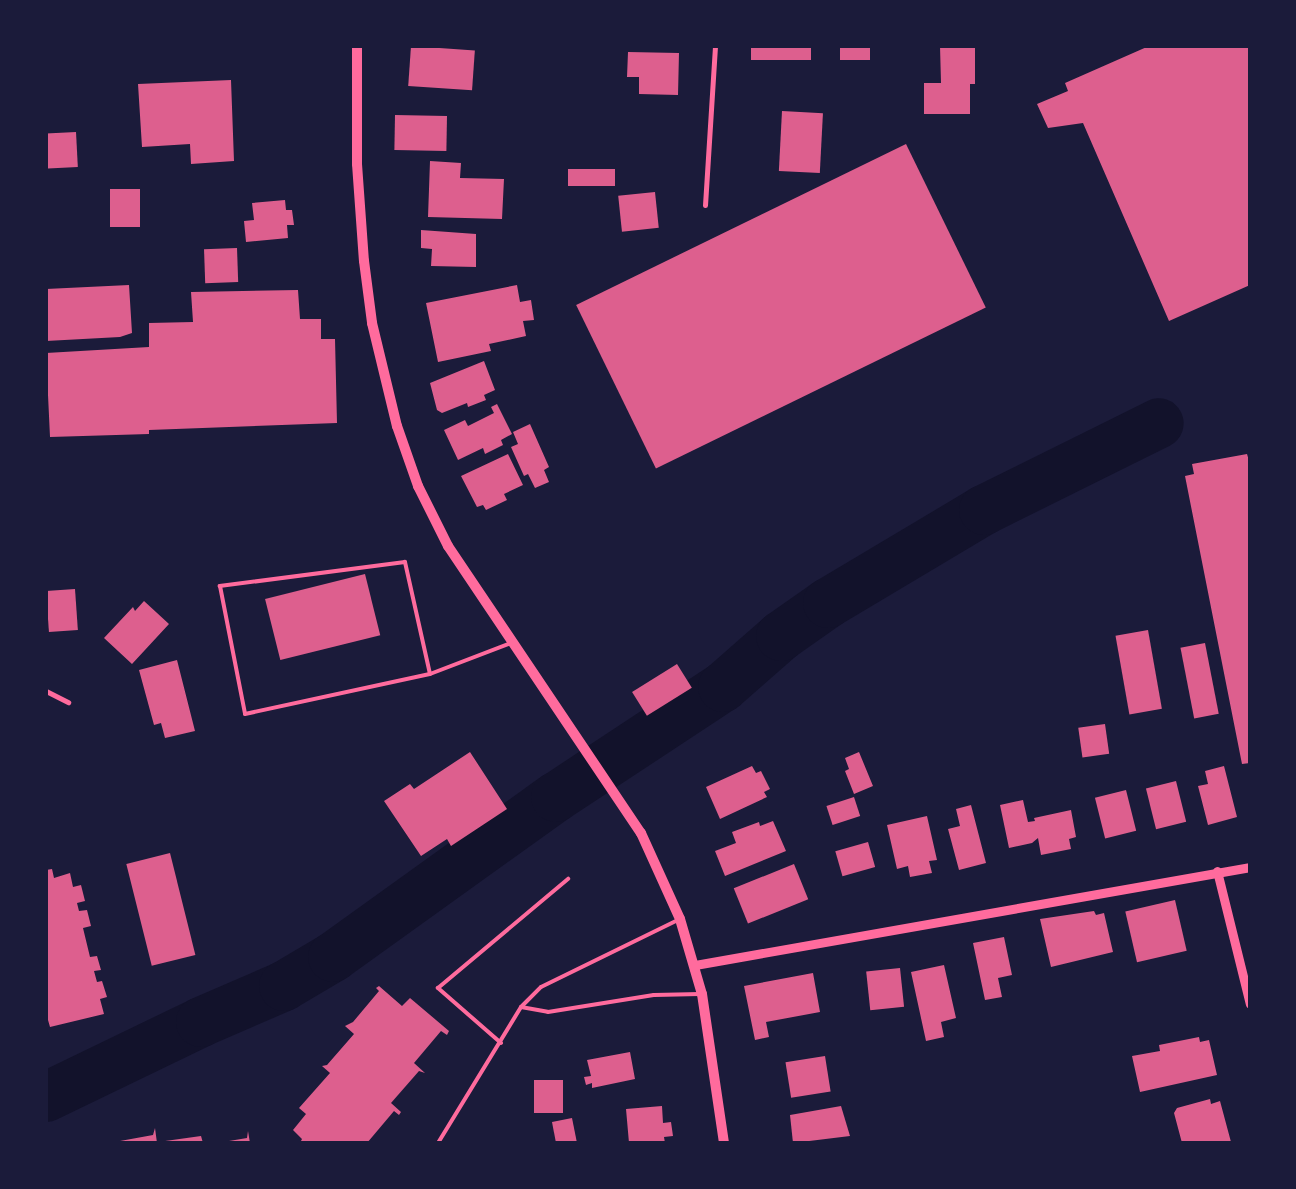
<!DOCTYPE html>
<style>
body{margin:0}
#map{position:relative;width:1296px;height:1189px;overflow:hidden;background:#1b1b3a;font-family:"IBM Plex Serif",serif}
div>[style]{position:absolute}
.river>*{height:50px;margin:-25px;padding:0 25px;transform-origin:25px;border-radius:25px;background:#12122b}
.building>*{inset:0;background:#dd5f8e;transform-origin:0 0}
.service>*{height:4px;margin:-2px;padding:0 2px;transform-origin:2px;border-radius:2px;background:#ff6b9d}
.minor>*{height:5px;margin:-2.5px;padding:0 2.5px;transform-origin:2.5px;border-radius:2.5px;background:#ff6b9d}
.tertiary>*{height:9px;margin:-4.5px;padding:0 4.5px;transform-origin:4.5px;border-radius:4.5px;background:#ff6b9d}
.secondary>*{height:10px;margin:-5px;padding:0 5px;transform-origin:5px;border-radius:5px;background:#ff6b9d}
span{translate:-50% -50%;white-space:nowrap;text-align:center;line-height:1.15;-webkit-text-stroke:5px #1b1b3a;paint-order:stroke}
.frame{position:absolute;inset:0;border:48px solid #1b1b3a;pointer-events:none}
</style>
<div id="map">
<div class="river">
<div style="left:46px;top:1097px;width:172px;rotate:-25.8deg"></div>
<div style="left:201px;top:1022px;width:90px;rotate:-23.4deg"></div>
<div style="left:284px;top:986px;width:57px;rotate:-30.6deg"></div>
<div style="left:333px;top:957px;width:274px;rotate:-35.7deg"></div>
<div style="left:556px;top:797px;width:200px;rotate:-33.4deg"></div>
<div style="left:723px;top:687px;width:77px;rotate:-41.3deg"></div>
<div style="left:781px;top:636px;width:57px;rotate:-35.1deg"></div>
<div style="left:828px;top:603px;width:182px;rotate:-30.8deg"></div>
<div style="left:984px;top:510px;width:195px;rotate:-26.4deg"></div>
</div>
<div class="building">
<div style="left:411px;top:46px;width:64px;height:40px;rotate:4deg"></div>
<div style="left:751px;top:46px;width:60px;height:14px"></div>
<div style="left:840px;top:46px;width:30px;height:14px"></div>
<div style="clip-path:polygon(940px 46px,975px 46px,975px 84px,970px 84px,970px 114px,924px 114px,924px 83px,941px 83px)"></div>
<div style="clip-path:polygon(1149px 46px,1250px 46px,1250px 285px,1169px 321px,1083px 123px,1048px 128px,1037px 104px,1068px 91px,1065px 83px)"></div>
<div style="clip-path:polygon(628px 52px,679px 53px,678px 95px,639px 94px,639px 77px,627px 77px)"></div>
<div style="clip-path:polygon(231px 80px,234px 161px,191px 164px,190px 144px,142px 147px,138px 84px)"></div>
<div style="left:782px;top:111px;width:41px;height:60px;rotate:3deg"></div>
<div style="left:395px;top:115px;width:52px;height:35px;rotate:1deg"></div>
<div style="left:76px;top:132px;width:35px;height:30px;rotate:87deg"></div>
<div style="left:906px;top:144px;width:182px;height:367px;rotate:64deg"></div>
<div style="clip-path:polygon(430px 161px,461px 163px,460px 178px,504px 179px,502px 219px,428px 217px)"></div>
<div style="left:568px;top:169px;width:47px;height:17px"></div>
<div style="left:110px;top:189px;width:30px;height:38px"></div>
<div style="left:655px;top:192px;width:36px;height:37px;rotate:84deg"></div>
<div style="clip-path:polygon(285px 200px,286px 210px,292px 210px,294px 225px,287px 225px,288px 238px,246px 242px,244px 221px,254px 220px,252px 203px)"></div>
<div style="clip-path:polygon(421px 230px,476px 234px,476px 267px,431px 266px,432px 249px,421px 248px)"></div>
<div style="left:237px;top:248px;width:34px;height:33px;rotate:88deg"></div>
<div style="clip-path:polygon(129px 285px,132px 333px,120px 337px,46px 341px,46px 289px)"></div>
<div style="clip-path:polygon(517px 285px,520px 302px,531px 300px,534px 320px,523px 321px,526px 336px,489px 344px,491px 351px,438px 362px,426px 303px)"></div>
<div style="clip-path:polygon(298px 290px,300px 319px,321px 319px,321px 339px,335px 339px,337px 423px,149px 430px,149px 434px,50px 437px,46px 353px,149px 347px,149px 323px,193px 322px,191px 292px)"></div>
<div style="clip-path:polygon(484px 361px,495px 390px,484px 395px,486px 400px,468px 407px,467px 403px,442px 413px,437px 410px,430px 383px)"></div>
<div style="clip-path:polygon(497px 404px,512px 434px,501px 440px,503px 445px,485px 454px,483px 448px,458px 460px,444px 430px,465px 420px,468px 426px,494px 413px,491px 407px)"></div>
<div style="clip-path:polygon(530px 424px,549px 467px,544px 470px,549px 482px,535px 488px,528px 474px,524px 476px,511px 447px,518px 444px,513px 432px)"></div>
<div style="clip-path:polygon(508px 454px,523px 485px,504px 494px,507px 500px,486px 510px,483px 505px,477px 507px,461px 476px)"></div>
<div style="clip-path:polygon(1247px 454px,1250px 464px,1250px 763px,1242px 764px,1185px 476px,1194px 474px,1192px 464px)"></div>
<div style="left:365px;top:574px;width:63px;height:103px;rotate:76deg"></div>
<div style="left:75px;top:589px;width:41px;height:29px;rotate:86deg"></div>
<div style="clip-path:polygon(144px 601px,169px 624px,132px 664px,104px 638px,133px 607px,135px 611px)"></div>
<div style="left:1148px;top:630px;width:80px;height:33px;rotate:80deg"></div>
<div style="left:1205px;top:643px;width:72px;height:25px;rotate:79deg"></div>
<div style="clip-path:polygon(177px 660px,195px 731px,165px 738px,161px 723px,154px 725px,139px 670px)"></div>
<div style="left:677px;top:664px;width:28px;height:53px;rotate:58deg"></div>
<div style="left:1105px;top:724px;width:30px;height:27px;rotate:82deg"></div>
<div style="clip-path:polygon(470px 752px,507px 809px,451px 846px,447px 839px,421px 856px,384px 801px,410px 784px,414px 789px)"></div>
<div style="clip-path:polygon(859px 752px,873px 786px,854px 794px,845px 771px,849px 769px,845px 758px)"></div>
<div style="clip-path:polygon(752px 766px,756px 773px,761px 771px,770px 789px,764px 792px,767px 797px,720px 819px,706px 787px)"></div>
<div style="clip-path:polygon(1224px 766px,1237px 817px,1208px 825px,1198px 786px,1208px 784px,1205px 771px)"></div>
<div style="left:1176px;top:781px;width:42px;height:31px;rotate:76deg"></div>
<div style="left:1126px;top:790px;width:42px;height:32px;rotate:76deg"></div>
<div style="left:854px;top:797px;width:20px;height:29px;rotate:72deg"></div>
<div style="clip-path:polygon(1023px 800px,1028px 822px,1035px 821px,1034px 818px,1071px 810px,1076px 837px,1069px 839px,1071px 849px,1041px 855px,1038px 838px,1032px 843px,1009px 848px,1000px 805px)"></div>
<div style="clip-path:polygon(971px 805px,986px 863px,959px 870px,948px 829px,960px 826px,956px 809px)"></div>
<div style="clip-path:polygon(927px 816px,937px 860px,929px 861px,932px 873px,910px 877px,908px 866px,897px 869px,887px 825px)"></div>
<div style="clip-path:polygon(773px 821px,786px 851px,725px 876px,715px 851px,736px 843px,732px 832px,759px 822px,760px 826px)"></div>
<div style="left:868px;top:842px;width:26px;height:34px;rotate:74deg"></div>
<div style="left:170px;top:853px;width:105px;height:45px;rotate:76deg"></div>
<div style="left:794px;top:864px;width:38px;height:65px;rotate:68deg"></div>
<div style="clip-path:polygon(52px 869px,54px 878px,70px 873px,73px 887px,81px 885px,85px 901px,77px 903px,79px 911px,87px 910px,91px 926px,83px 928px,90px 957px,97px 956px,101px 970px,94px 971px,97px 982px,102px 981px,107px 997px,100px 999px,104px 1014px,50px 1027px,46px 1013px,46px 870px)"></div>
<div style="left:1175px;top:900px;width:52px;height:51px;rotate:77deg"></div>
<div style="clip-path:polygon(1094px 911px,1096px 915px,1104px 913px,1113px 952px,1051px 967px,1040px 919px)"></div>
<div style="clip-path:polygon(1004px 937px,1012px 975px,998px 978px,1002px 997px,985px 1000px,973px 943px)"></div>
<div style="clip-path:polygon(944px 965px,956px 1018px,941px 1022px,944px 1037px,926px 1041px,911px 972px)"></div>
<div style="left:900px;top:968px;width:39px;height:34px;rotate:84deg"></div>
<div style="clip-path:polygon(813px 973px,820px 1012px,766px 1022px,769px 1037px,755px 1040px,744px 986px)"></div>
<div style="clip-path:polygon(379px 986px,402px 1006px,410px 998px,449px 1031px,447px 1035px,441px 1031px,414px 1063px,425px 1073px,419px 1071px,391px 1103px,401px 1112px,399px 1115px,394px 1111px,367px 1143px,300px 1143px,302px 1139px,293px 1130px,306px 1114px,299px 1108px,330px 1073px,322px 1066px,327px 1065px,354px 1034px,345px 1026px,353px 1022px,379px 991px,376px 988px)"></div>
<div style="clip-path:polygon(1199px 1037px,1200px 1042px,1209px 1040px,1217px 1075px,1140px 1092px,1132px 1056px,1160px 1051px,1159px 1045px)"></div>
<div style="clip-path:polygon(630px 1052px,635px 1079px,592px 1088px,592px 1083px,586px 1085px,584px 1077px,591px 1076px,587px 1060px)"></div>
<div style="left:825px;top:1056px;width:36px;height:40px;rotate:81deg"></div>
<div style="left:563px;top:1080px;width:33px;height:29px;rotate:90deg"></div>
<div style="clip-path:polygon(1210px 1099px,1211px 1104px,1220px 1101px,1231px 1142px,1182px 1143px,1174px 1113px,1177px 1108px)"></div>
<div style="clip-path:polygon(662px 1106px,663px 1123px,671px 1122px,673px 1136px,664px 1137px,665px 1143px,629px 1143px,626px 1109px)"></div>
<div style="clip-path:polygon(841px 1106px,850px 1136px,793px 1143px,790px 1115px)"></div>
<div style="clip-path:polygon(572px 1118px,577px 1143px,556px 1143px,552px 1122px)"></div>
<div style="clip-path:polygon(155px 1128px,157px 1143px,109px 1143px,153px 1135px)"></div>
<div style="clip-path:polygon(248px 1131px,250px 1143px,217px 1143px,247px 1138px)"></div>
<div style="clip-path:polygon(201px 1136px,203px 1143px,159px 1143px,158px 1142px)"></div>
</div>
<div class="service">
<div style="left:430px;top:674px;width:115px;rotate:-102.6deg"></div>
<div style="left:405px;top:562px;width:187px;rotate:172.6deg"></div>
<div style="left:220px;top:586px;width:130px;rotate:78.9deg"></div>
<div style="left:245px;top:714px;width:189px;rotate:-12.2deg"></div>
<div style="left:430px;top:674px;width:87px;rotate:-20.9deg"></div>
<div style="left:521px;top:1007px;width:27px;rotate:10deg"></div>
<div style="left:548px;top:1012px;width:107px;rotate:-9.1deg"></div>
<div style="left:654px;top:995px;width:46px;rotate:-1.2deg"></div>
<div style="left:501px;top:1043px;width:84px;rotate:-138.9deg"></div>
<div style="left:438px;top:988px;width:170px;rotate:-40deg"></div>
<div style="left:438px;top:1143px;width:159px;rotate:-58.6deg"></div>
<div style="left:521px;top:1007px;width:28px;rotate:-45deg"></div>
<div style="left:541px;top:987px;width:153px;rotate:-26.1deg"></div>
</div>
<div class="minor">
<div style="left:705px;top:205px;width:159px;rotate:-86.4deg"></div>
<div style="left:46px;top:691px;width:25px;rotate:27deg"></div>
</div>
<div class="tertiary">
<div style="left:1217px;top:871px;width:137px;rotate:76.1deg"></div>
<div style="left:695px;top:965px;width:564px;rotate:-10.01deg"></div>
</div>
<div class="secondary">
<div style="left:357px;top:46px;width:118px;rotate:90deg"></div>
<div style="left:357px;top:164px;width:97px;rotate:85.9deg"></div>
<div style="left:364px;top:261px;width:63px;rotate:82.6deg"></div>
<div style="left:372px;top:323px;width:106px;rotate:76.4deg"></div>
<div style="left:397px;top:426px;width:64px;rotate:70.7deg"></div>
<div style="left:418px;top:486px;width:67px;rotate:63.4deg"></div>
<div style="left:448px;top:546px;width:346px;rotate:56.1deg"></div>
<div style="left:641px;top:833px;width:94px;rotate:65.6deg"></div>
<div style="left:680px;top:919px;width:78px;rotate:73.7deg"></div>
<div style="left:702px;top:994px;width:151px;rotate:81.6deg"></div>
</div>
<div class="frame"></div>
</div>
